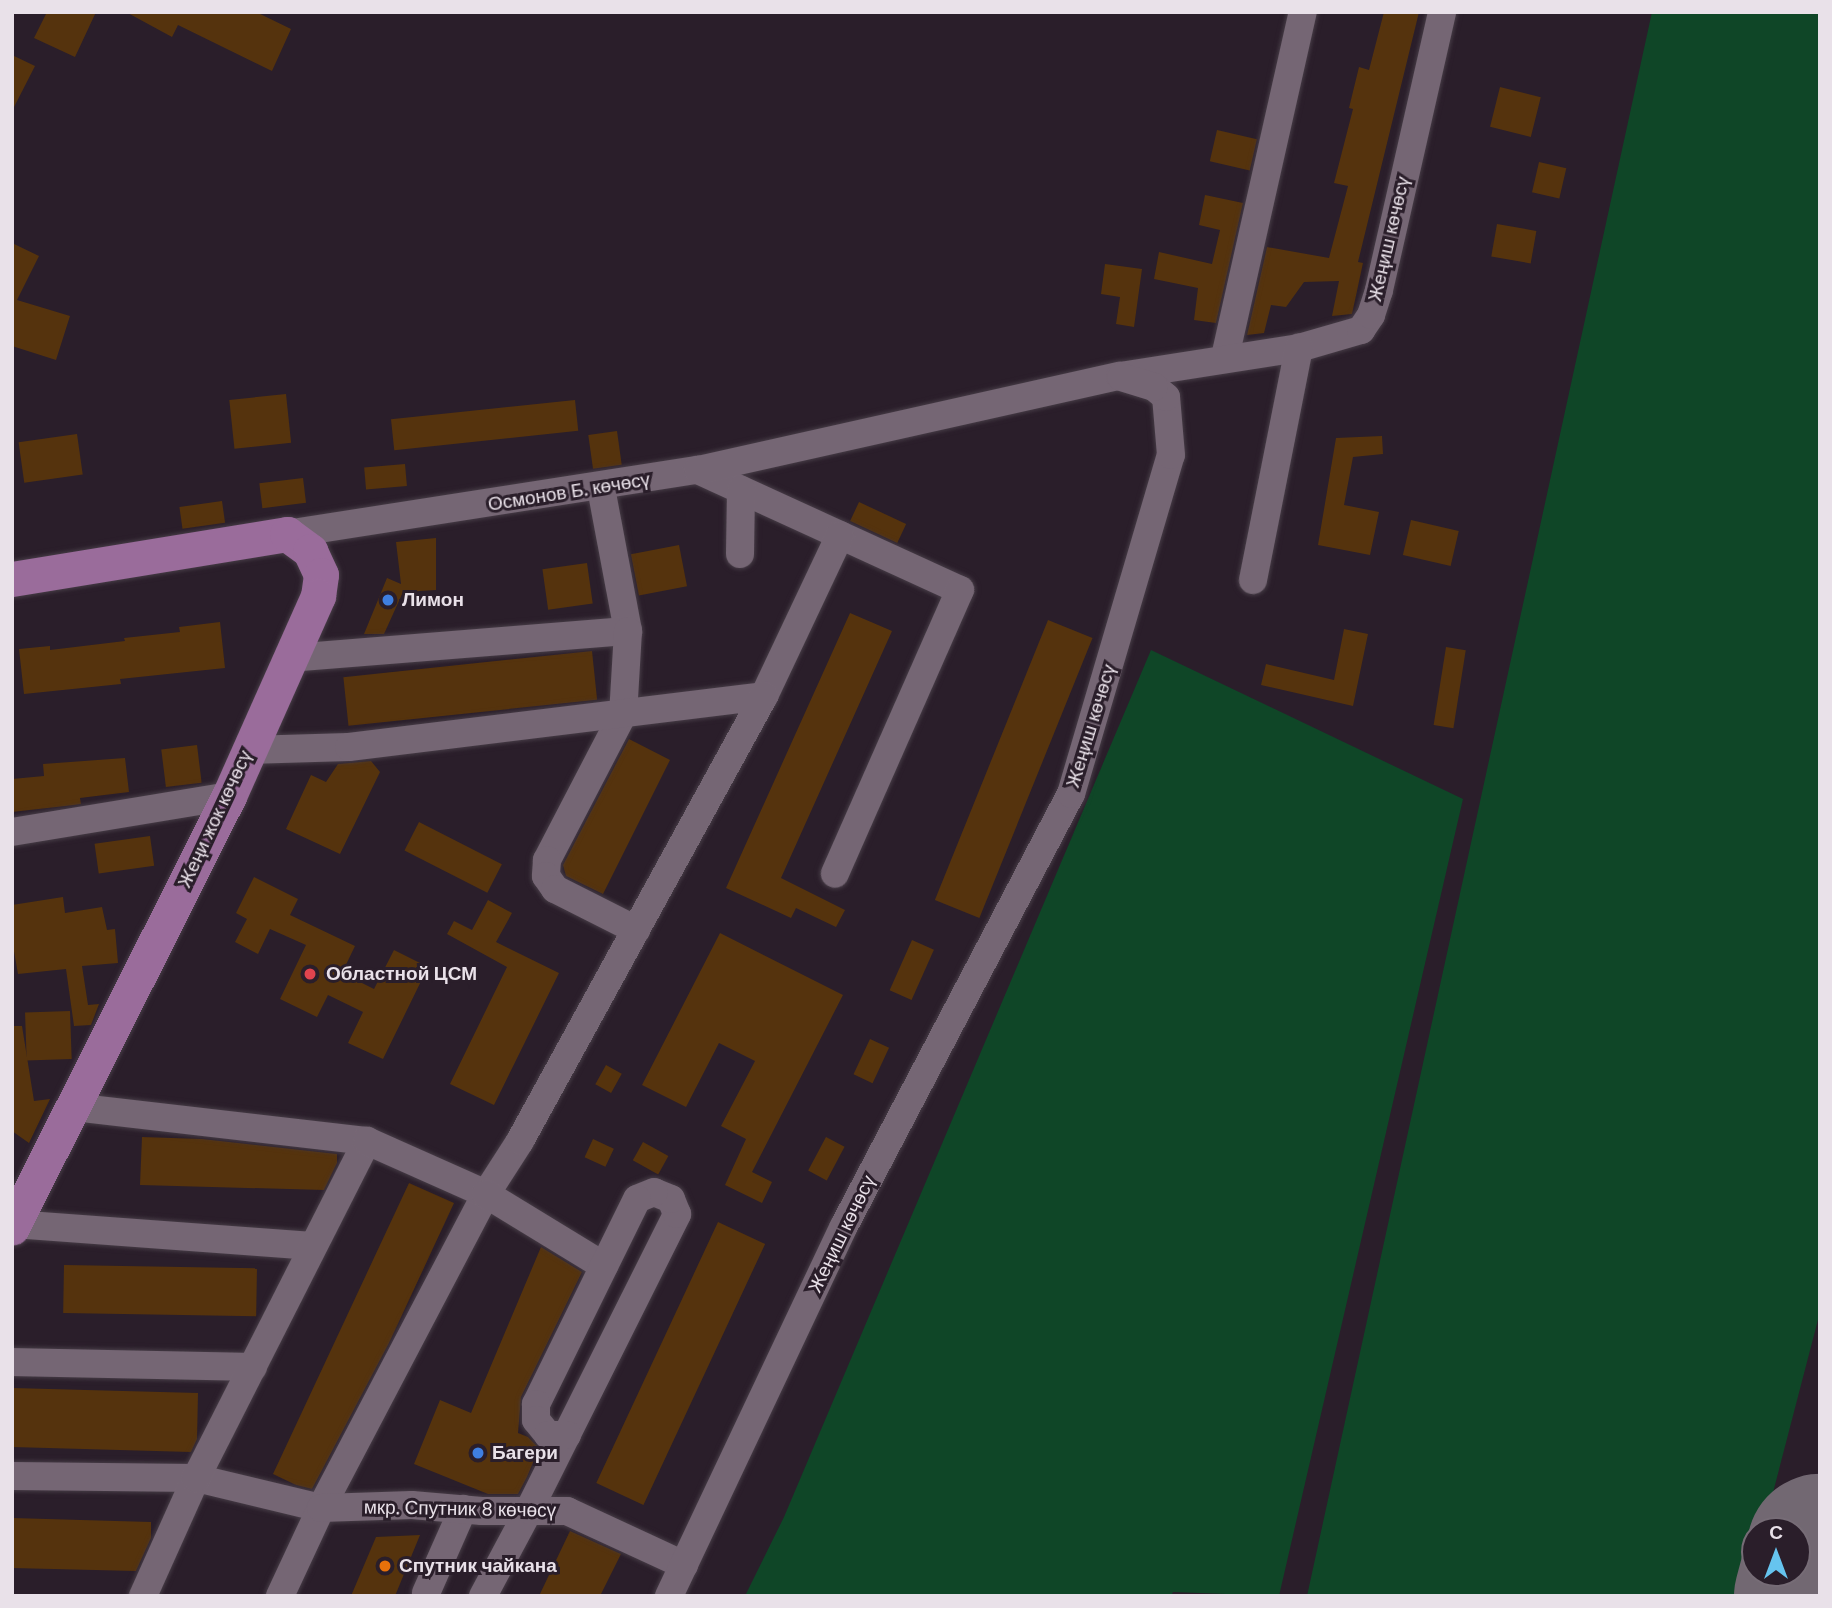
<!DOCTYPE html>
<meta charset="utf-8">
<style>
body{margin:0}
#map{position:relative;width:1832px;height:1608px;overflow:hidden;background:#2a1e2a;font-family:"DM Sans",sans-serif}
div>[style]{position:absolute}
.green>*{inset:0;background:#0f4627}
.runway>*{height:147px;margin:-73.5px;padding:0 73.5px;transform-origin:73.5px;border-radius:73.5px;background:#726872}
.building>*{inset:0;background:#55330d;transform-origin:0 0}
.roads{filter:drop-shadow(0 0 2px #463c46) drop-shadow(0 0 2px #463c46)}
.minor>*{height:28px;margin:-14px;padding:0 14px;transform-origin:14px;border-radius:14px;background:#756674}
.major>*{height:35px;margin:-17.5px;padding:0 17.5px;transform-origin:17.5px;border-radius:17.5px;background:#9a6c9b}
.dots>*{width:19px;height:19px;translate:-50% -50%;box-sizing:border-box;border:4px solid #2a1e2a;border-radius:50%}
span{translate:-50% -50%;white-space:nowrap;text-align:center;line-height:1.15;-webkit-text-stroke:6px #2a1e2a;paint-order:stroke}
.street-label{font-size:19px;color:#e9e1e9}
.poi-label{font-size:19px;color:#e9e1e9;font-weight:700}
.left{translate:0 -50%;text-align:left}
.frame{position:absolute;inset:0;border:14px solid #e9e1e9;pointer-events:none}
.north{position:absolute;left:1741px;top:1517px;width:70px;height:70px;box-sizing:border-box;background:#2a1e2a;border:2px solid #766c76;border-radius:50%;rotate:0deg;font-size:19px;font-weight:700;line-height:28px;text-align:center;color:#e9e1e9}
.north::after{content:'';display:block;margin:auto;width:24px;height:32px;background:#66c4ef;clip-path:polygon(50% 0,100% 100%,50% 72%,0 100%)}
</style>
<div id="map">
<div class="green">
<div style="clip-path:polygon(1652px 12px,1820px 12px,1820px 1312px,1763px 1531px,1755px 1531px,1755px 1560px,1746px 1596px,1307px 1596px)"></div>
<div style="clip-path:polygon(1151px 650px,1463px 799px,1279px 1596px,1173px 1592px,1171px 1596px,745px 1596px,784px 1517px)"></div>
</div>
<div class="runway">
<div style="left:1807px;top:1596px;width:51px;rotate:-75.1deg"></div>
</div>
<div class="building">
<div style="clip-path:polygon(47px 12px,96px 12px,75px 57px,34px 38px)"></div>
<div style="clip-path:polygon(126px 12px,256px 12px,291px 29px,272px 71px,178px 25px,172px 37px)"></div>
<div style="clip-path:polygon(1384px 12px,1419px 12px,1358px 262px,1363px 263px,1352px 314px,1332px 316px,1339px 281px,1304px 282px,1286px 307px,1271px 305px,1264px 333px,1247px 335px,1267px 247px,1329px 258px,1348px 186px,1334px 183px,1353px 109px,1349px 108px,1359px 67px,1369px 70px)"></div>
<div style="clip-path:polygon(12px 55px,35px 66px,12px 111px)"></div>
<div style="left:1500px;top:87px;width:42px;height:41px;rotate:14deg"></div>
<div style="left:1217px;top:130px;width:41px;height:32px;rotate:13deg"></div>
<div style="left:1539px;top:162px;width:28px;height:31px;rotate:13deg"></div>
<div style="clip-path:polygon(1205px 195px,1243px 203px,1216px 323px,1194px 320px,1198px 288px,1154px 279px,1159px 252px,1212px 264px,1220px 230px,1199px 225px)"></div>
<div style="left:1497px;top:224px;width:40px;height:33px;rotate:10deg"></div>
<div style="clip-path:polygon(12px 243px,39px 256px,17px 300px,70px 316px,56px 360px,12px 346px)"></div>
<div style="clip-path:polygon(1105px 264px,1142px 269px,1134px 327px,1116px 324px,1120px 297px,1101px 294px)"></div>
<div style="left:286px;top:394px;width:49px;height:57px;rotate:84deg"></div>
<div style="left:575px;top:400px;width:31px;height:185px;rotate:84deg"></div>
<div style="left:617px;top:431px;width:34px;height:29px;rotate:82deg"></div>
<div style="left:77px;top:434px;width:41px;height:59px;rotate:82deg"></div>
<div style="clip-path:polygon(1382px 436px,1383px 454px,1353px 457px,1344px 505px,1379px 512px,1370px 555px,1318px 545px,1336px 438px)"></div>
<div style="left:405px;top:464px;width:22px;height:41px;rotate:85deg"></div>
<div style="left:303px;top:478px;width:25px;height:44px;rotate:83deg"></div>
<div style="left:222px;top:501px;width:22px;height:43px;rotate:82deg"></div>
<div style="left:859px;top:502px;width:52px;height:21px;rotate:25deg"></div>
<div style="left:1411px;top:520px;width:49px;height:36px;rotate:13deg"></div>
<div style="clip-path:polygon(436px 538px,436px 590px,403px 592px,384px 634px,364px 634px,387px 578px,401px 584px,396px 542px)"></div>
<div style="left:679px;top:545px;width:42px;height:49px;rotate:79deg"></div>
<div style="left:587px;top:563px;width:41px;height:45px;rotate:82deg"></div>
<div style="clip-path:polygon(850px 613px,892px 631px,781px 878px,845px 910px,836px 927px,796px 908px,791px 918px,726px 888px)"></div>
<div style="left:1048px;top:620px;width:48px;height:302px;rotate:22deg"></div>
<div style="clip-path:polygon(220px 622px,225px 668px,120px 679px,121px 684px,24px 694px,19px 649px,50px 646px,50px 650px,125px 641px,124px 638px,180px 632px,179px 627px)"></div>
<div style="clip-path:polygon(1344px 629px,1368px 634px,1353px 706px,1261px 685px,1266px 664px,1334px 680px)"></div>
<div style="left:1446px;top:647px;width:20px;height:79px;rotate:9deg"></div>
<div style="left:592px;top:651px;width:49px;height:250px;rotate:84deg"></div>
<div style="clip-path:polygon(629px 739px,670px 760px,603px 894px,566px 876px,563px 865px)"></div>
<div style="left:197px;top:745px;width:38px;height:36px;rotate:83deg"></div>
<div style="clip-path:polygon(125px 758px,129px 792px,80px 798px,81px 804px,74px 805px,12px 812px,12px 779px,44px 776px,43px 764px)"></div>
<div style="clip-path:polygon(371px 761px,380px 772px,340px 854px,286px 829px,311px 775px,326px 782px,338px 764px)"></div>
<div style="left:419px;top:822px;width:93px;height:32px;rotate:27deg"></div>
<div style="left:150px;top:836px;width:30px;height:56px;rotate:82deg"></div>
<div style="clip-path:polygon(254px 877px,298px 899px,290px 915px,355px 946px,342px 973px,374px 989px,394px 950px,428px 967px,383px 1059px,348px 1043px,363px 1012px,328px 995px,317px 1017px,280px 999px,306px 945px,270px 929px,258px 954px,235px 942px,247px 919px,236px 913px)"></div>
<div style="clip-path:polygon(63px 897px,65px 913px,102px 907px,107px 930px,115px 929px,118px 963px,82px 966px,88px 1005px,99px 1004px,91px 1025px,74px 1026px,66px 969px,18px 974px,12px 940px,12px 905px)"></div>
<div style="clip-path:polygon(488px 900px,512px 913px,496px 942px,559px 973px,494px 1105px,450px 1084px,507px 967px,447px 934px,454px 921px,472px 930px)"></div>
<div style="clip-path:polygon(720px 933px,843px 995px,752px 1172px,772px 1182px,762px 1203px,725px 1185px,746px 1139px,721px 1126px,755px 1061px,719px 1043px,686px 1107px,642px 1085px)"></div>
<div style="left:912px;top:940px;width:24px;height:55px;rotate:24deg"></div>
<div style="left:70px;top:1011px;width:48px;height:45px;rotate:88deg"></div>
<div style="clip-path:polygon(12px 1026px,22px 1026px,34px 1101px,50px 1099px,29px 1143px,12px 1131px)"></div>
<div style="left:870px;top:1039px;width:21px;height:39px;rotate:25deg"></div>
<div style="left:606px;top:1065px;width:18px;height:22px;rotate:29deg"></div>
<div style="clip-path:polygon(142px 1137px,202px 1139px,337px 1154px,337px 1163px,324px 1190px,140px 1185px)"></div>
<div style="left:826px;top:1137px;width:21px;height:38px;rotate:28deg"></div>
<div style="left:593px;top:1139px;width:23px;height:20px;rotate:25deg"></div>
<div style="left:643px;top:1142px;width:29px;height:21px;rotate:29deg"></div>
<div style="clip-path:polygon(409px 1183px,454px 1203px,389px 1343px,312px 1489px,296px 1485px,273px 1474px)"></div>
<div style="left:718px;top:1222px;width:52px;height:288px;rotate:25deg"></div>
<div style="clip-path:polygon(541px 1247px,582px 1272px,521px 1397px,518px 1433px,528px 1437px,539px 1448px,527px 1477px,518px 1494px,488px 1494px,414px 1464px,440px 1400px,471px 1413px)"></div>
<div style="left:64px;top:1265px;width:193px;height:48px;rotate:1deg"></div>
<div style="clip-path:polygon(12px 1388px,198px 1393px,197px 1439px,191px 1452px,12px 1447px)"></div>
<div style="clip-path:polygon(12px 1518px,151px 1522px,151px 1538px,136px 1571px,12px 1568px)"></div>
<div style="clip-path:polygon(570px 1531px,621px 1554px,600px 1596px,539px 1596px)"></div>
<div style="clip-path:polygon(420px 1535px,395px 1596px,351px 1596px,376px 1537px)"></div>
</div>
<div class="roads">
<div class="minor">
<div style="left:1225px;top:357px;width:354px;rotate:-77.3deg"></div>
<div style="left:698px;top:470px;width:288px;rotate:24.6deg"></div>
<div style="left:960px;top:590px;width:310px;rotate:113.8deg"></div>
<div style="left:601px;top:488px;width:146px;rotate:79.3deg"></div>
<div style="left:287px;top:534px;width:416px;rotate:-8.9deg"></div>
<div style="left:698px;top:470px;width:432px;rotate:-12.6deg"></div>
<div style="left:1120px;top:376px;width:181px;rotate:-8.9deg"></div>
<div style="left:1299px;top:348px;width:65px;rotate:-16.2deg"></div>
<div style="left:1361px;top:330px;width:18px;rotate:-56deg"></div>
<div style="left:1371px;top:315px;width:26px;rotate:-72deg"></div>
<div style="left:1379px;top:290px;width:285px;rotate:-77.2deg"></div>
<div style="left:740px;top:554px;width:64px;rotate:-89.1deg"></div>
<div style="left:1253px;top:580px;width:237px;rotate:-78.8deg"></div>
<div style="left:290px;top:658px;width:339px;rotate:-4.6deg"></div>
<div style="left:628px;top:631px;width:83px;rotate:93.4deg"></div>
<div style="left:623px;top:714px;width:165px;rotate:117.5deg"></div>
<div style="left:547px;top:860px;width:16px;rotate:94deg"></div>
<div style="left:546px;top:876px;width:16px;rotate:55deg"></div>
<div style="left:555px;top:889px;width:91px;rotate:26.8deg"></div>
<div style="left:248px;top:750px;width:101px;rotate:-1.7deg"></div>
<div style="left:349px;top:747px;width:418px;rotate:-7deg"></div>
<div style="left:764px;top:696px;width:178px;rotate:-64.7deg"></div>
<div style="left:12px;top:832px;width:220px;rotate:-9.4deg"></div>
<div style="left:73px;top:1107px;width:296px;rotate:6.6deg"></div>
<div style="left:14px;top:1224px;width:299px;rotate:4.2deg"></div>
<div style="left:12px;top:1362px;width:241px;rotate:1.2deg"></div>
<div style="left:12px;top:1476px;width:184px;rotate:0.6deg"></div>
<div style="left:196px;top:1478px;width:129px;rotate:13.5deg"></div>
<div style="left:321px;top:1508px;width:355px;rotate:-62.3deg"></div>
<div style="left:486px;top:1194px;width:63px;rotate:-57.3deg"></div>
<div style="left:520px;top:1141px;width:508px;rotate:-61.26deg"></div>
<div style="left:426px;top:1593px;width:92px;rotate:-66.2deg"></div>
<div style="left:143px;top:1596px;width:129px;rotate:-65.8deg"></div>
<div style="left:196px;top:1478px;width:378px;rotate:-63.1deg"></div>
<div style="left:367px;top:1141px;width:130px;rotate:24deg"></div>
<div style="left:486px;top:1194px;width:138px;rotate:31.4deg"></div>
<div style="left:280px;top:1596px;width:97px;rotate:-65deg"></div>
<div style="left:321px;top:1508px;width:91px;rotate:-1.9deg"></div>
<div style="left:412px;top:1505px;width:70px;rotate:4.9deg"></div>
<div style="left:482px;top:1511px;width:85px"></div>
<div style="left:567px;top:1511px;width:129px;rotate:24.8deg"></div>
<div style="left:483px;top:1596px;width:98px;rotate:-61.9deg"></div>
<div style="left:529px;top:1510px;width:331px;rotate:-63.4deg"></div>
<div style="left:677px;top:1214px;width:16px;rotate:-112deg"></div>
<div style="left:671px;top:1199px;width:18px;rotate:-158deg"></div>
<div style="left:654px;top:1192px;width:18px;rotate:158deg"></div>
<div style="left:637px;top:1199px;width:229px;rotate:116.2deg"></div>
<div style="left:536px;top:1404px;width:16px;rotate:90deg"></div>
<div style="left:536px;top:1420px;width:19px;rotate:51deg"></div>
<div style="left:548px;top:1435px;width:19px"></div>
<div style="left:669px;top:1596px;width:409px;rotate:-64.7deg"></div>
<div style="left:844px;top:1226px;width:488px;rotate:-62.3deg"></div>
<div style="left:1071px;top:794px;width:353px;rotate:-73.6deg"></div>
<div style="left:1171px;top:455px;width:58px;rotate:-94.9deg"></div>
<div style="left:1166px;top:397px;width:16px;rotate:-140deg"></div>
<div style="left:1154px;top:387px;width:34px;rotate:-163deg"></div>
</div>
<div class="major">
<div style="left:12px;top:579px;width:279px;rotate:-9.3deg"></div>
<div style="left:287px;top:534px;width:29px;rotate:36deg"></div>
<div style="left:310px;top:551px;width:26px;rotate:65deg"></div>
<div style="left:321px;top:575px;width:21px;rotate:98deg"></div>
<div style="left:318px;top:596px;width:219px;rotate:114deg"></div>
<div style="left:229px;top:796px;width:483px;rotate:116.7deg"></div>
</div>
</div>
<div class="dots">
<div style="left:388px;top:600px;background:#3f7fe0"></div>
<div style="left:310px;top:974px;background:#e0444e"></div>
<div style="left:478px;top:1453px;background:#3f7fe0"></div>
<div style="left:385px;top:1566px;background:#e8710a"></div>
</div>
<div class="street-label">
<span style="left:1389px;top:239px;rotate:-77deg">Жеңиш көчөсү</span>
<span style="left:569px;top:492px;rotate:-9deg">Осмонов Б. көчөсү</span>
<span style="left:1091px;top:726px;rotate:-73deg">Жеңиш көчөсү</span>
<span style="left:215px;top:819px;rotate:-65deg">Жеңи жок көчөсү</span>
<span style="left:842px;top:1234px;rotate:-64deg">Жеңиш көчөсү</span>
<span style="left:460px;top:1509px;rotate:1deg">мкр. Спутник 8 көчөсү</span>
</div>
<div class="poi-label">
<span class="left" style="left:402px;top:600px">Лимон</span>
<span class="left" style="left:326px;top:974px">Областной ЦСМ</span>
<span class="left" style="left:492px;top:1453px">Багери</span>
<span class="left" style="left:399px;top:1566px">Спутник чайкана</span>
</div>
<div class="frame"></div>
<div class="north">С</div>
</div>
